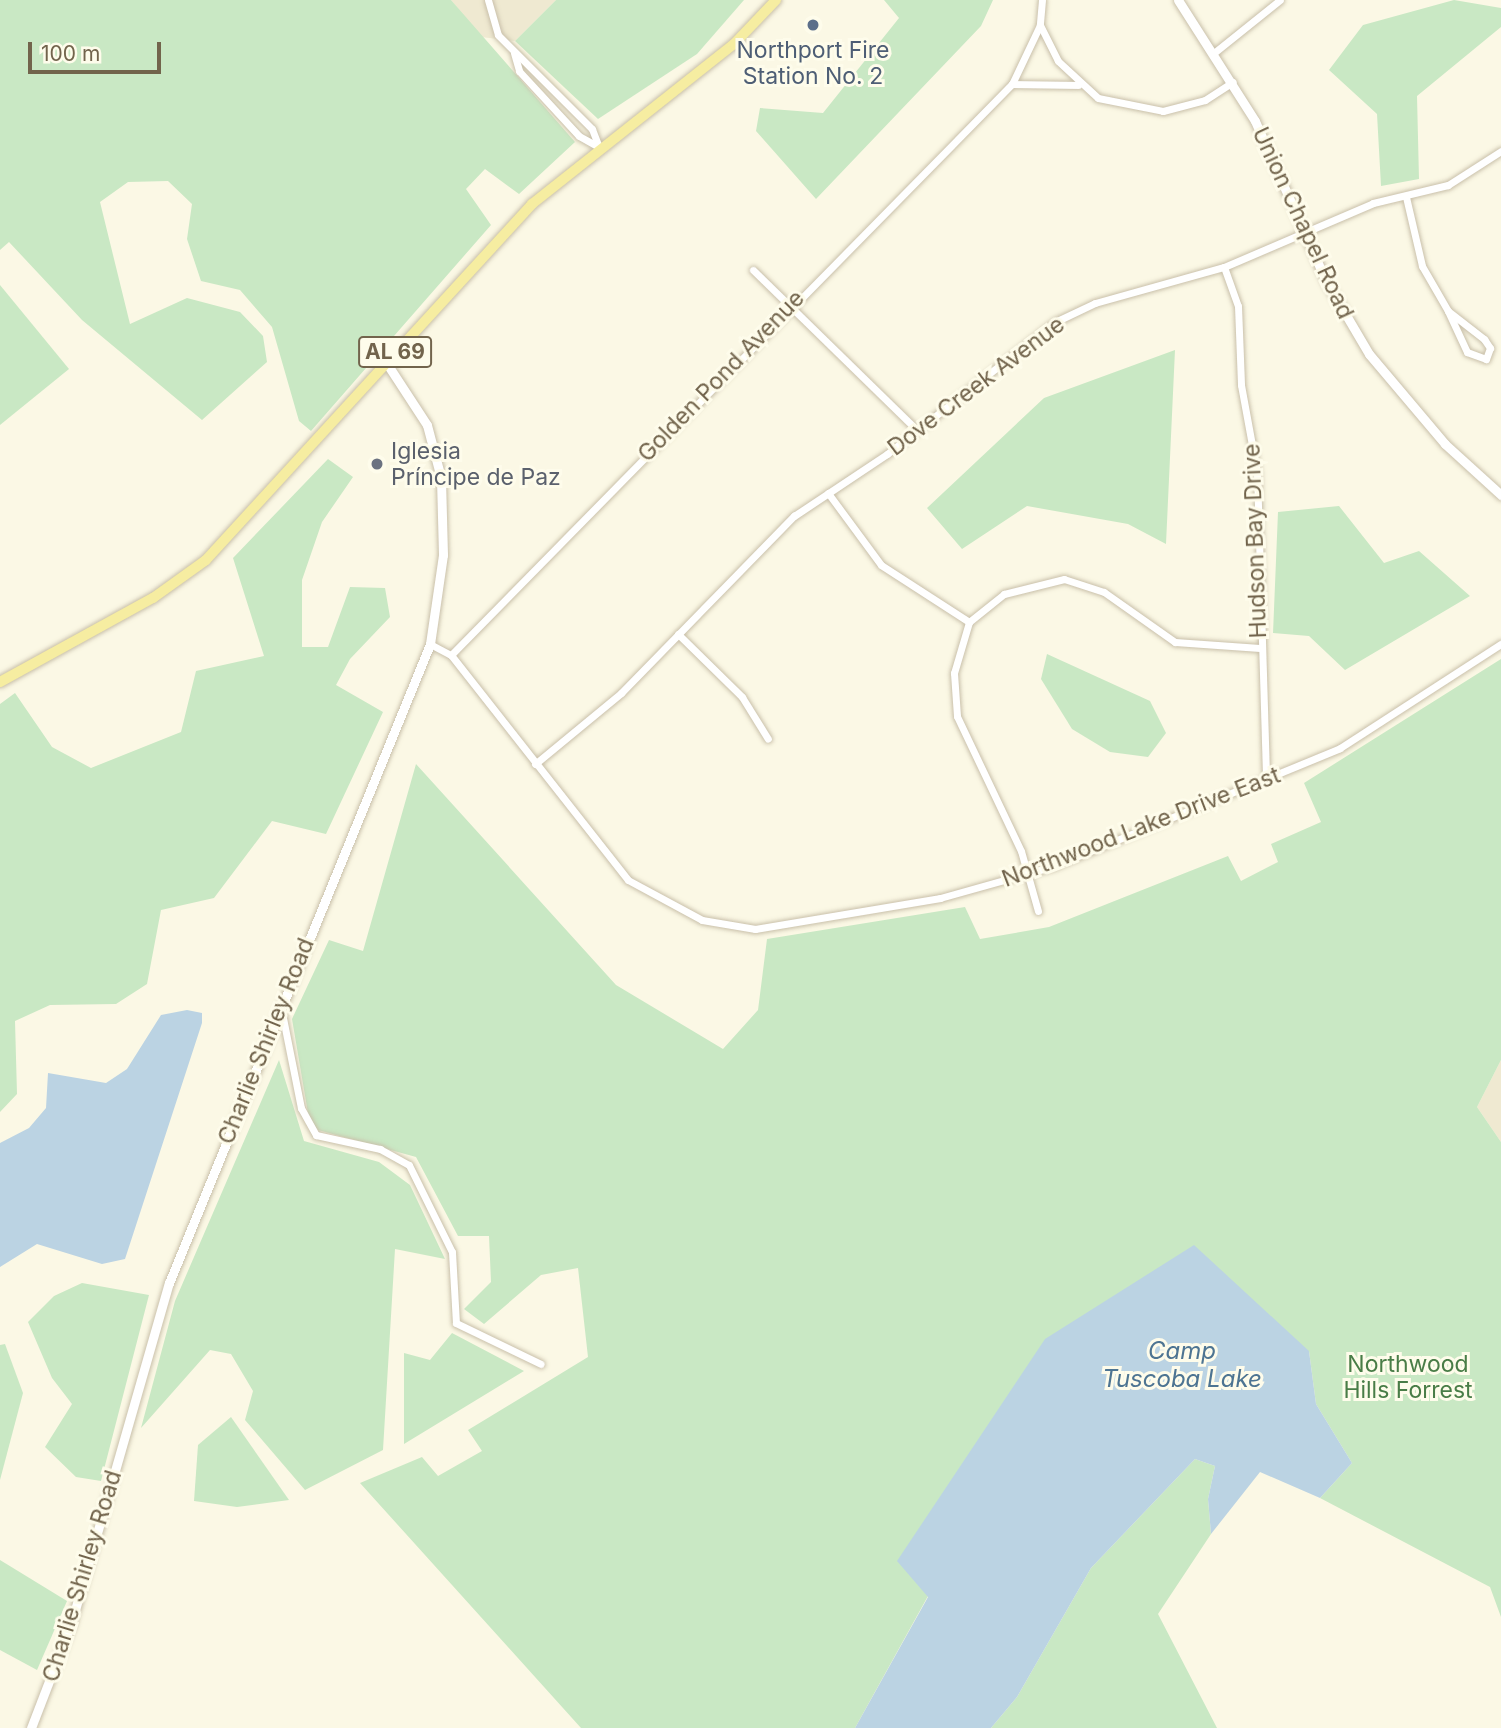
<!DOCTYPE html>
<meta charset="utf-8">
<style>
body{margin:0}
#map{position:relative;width:1501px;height:1728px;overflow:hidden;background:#fbf8e5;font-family:Inter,sans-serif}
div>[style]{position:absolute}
.residential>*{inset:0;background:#efe9d1}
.green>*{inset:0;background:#c9e8c4}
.water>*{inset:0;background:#bbd3e3}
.roads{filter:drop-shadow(0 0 2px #c9c0aa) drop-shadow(0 0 2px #c9c0aa)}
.minor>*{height:7px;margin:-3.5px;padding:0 3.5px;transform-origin:3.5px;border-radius:3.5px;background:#fff}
.tertiary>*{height:9px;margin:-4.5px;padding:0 4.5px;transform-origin:4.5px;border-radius:4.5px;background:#fff}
.primary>*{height:10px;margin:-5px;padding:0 5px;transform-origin:5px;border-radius:5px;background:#f6eda1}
.dots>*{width:19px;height:19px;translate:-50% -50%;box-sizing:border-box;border:4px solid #fefceb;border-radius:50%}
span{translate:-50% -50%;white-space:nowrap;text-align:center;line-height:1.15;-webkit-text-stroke:6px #fefceb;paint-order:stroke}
.shield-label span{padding:2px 5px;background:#fefceb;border:2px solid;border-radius:5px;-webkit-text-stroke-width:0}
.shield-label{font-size:21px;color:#72644c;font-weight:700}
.service-label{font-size:23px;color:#4e5e75}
.street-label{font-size:23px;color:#72644c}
.worship-label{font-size:23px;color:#5b616d}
.left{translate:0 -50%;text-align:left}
.park-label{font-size:23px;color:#497d47}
.water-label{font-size:24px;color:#4d7492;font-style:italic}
.scale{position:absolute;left:28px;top:42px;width:133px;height:32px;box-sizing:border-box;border:4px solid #72644c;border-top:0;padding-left:9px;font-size:21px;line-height:24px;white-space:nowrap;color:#72644c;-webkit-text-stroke:5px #fefceb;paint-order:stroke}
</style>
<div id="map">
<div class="residential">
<div style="clip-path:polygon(451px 0,556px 0,515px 41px,481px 37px)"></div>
<div style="clip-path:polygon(1501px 1060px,1501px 1142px,1477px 1107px)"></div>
</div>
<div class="green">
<div style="clip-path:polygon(0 0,451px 0,575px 142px,519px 194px,485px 169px,466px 189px,491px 225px,311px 431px,299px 421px,272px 327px,240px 290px,201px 281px,187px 239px,192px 204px,168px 181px,128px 182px,100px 202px,130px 324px,187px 298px,240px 312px,263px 336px,267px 362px,202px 420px,82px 320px,9px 242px,0 250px)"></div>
<div style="clip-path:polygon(556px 0,744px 0,697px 54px,598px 119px,515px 41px)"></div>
<div style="clip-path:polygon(884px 0,993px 0,981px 26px,816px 199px,756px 131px,760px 108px,823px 113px,899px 18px)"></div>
<div style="clip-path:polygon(1454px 0,1501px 8px,1501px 27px,1417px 96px,1419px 179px,1381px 186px,1377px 114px,1329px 70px,1363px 25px)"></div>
<div style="clip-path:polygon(0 285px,69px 369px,0 425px)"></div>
<div style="clip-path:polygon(1175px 350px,1166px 544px,1128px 524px,1027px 506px,962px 549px,927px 508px,1044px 398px)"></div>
<div style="clip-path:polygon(328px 459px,353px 477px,322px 522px,302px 580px,302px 647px,328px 647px,350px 587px,385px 588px,390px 617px,350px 659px,336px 685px,383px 712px,326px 834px,272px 821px,214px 898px,161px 910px,147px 984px,116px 1004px,50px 1005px,15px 1021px,17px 1094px,0 1112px,0 704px,15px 693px,52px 747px,91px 768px,181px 732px,196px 671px,264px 656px,233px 558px)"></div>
<div style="clip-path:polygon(1339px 506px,1384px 563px,1419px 551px,1470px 596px,1345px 670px,1309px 636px,1273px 633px,1278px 512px)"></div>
<div style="clip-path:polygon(1047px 654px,1150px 701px,1166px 733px,1148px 757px,1110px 752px,1072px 729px,1041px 679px)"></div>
<div style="clip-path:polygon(1501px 659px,1501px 1060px,1477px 1107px,1501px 1142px,1501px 1617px,1490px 1587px,1320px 1498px,1352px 1463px,1316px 1404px,1309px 1351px,928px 1596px,855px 1728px,581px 1728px,360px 1483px,422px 1457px,438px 1476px,482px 1451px,468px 1430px,588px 1357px,578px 1268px,541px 1275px,484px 1324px,464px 1309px,491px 1282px,489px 1236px,458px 1236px,416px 1157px,318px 1130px,309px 1119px,292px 1019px,329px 940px,363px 951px,416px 764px,616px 985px,723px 1049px,758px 1010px,767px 939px,965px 907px,980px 939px,1049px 927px,1228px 856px,1241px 881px,1278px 862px,1271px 844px,1321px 822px,1304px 783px)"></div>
<div style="clip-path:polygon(279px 1060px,304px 1141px,379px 1162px,410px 1185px,445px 1259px,395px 1249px,383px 1450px,305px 1490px,245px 1420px,253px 1391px,231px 1354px,210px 1350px,141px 1428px,175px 1301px)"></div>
<div style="clip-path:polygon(82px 1283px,149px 1295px,101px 1481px,76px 1477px,45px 1447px,72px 1404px,52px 1378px,28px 1322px,54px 1296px)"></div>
<div style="clip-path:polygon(452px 1333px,524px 1371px,404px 1444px,404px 1353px,430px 1360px)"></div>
<div style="clip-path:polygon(5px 1344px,23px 1393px,0 1480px,0 1345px)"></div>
<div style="clip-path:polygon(231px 1417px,289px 1500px,237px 1507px,194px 1501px,198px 1445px)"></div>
<div style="clip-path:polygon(1195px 1459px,1215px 1466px,1208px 1499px,1211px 1534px,1158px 1614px,1217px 1728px,991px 1728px,1017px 1697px,1091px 1568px)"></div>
<div style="clip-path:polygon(0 1560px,67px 1601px,37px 1670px,0 1650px)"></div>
</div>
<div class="water">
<div style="clip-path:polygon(187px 1010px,202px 1013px,202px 1023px,125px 1259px,102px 1264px,37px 1244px,0 1267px,0 1143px,29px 1128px,46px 1108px,48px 1073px,106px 1083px,127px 1069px,161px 1015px)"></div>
<div style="clip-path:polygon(1194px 1245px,1309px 1351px,1316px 1404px,1352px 1463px,1320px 1498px,1260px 1472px,1211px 1534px,1208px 1499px,1215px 1466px,1195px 1459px,1091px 1568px,1017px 1697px,991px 1728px,855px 1728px,928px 1597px,897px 1561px,1045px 1339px)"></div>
</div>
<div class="roads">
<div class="minor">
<div style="left:488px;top:0;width:36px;rotate:74deg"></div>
<div style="left:498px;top:35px;width:133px;rotate:45deg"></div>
<div style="left:592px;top:129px;width:19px;rotate:69deg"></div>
<div style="left:1042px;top:0;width:25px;rotate:95deg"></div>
<div style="left:1040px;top:25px;width:40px;rotate:63.4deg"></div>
<div style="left:1058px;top:61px;width:54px;rotate:42.8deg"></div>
<div style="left:1098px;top:98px;width:66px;rotate:11.3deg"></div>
<div style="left:1163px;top:111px;width:43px;rotate:-14.7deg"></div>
<div style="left:1205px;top:100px;width:33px;rotate:-33deg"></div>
<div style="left:1215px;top:52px;width:83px;rotate:-38.7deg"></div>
<div style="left:514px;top:53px;width:19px;rotate:74deg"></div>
<div style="left:519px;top:71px;width:88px;rotate:47.3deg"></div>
<div style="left:579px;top:136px;width:23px;rotate:29deg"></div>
<div style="left:1012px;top:84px;width:65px;rotate:-64.6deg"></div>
<div style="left:1406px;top:197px;width:71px;rotate:76.9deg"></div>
<div style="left:1422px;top:266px;width:52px;rotate:60deg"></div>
<div style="left:1224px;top:267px;width:41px;rotate:70.3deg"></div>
<div style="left:1238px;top:306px;width:79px;rotate:87.8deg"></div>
<div style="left:1241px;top:385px;width:88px;rotate:79.6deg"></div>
<div style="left:1257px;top:472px;width:306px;rotate:88.3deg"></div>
<div style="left:753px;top:270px;width:229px;rotate:44.3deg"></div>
<div style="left:1448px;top:311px;width:46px;rotate:37.9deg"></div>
<div style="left:1484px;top:339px;width:11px;rotate:56deg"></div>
<div style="left:1490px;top:348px;width:12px;rotate:110deg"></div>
<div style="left:1486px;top:359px;width:20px;rotate:-160deg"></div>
<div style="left:1467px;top:352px;width:45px;rotate:-114.9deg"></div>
<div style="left:828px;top:493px;width:89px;rotate:53.6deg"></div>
<div style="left:881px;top:565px;width:105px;rotate:32.9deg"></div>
<div style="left:678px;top:634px;width:90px;rotate:44.5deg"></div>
<div style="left:742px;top:697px;width:49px;rotate:58.2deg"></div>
<div style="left:430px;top:644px;width:24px;rotate:28deg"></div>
<div style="left:451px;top:655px;width:286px;rotate:51.8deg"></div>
<div style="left:628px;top:880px;width:84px;rotate:28.4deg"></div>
<div style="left:702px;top:920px;width:54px;rotate:9.6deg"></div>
<div style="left:755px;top:929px;width:188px;rotate:-9.5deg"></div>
<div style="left:940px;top:898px;width:118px;rotate:-15.7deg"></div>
<div style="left:1054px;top:866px;width:309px;rotate:-22.4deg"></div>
<div style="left:1340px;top:748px;width:192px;rotate:-32.9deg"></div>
<div style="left:451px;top:655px;width:800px;rotate:-45.51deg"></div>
<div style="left:1012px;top:84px;width:66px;rotate:0.9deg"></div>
<div style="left:535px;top:764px;width:112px;rotate:-39.5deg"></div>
<div style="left:621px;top:693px;width:248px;rotate:-45.7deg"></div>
<div style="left:794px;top:516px;width:112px;rotate:-33.7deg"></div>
<div style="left:887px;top:454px;width:214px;rotate:-38.2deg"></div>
<div style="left:1055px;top:322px;width:44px;rotate:-25.4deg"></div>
<div style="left:1095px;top:303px;width:134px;rotate:-15.6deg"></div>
<div style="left:1224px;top:267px;width:162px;rotate:-23.2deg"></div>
<div style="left:1373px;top:203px;width:77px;rotate:-13.5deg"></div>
<div style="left:1448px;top:185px;width:63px;rotate:-32.7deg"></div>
<div style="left:1038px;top:911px;width:62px;rotate:-105.8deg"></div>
<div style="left:1021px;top:851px;width:149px;rotate:-115.4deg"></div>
<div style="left:957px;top:716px;width:43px;rotate:-94deg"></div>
<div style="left:954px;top:673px;width:53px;rotate:-73.6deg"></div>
<div style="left:969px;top:622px;width:45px;rotate:-38.7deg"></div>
<div style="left:1004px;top:594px;width:62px;rotate:-14deg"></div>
<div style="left:1064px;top:579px;width:42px;rotate:18deg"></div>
<div style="left:1104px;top:592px;width:87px;rotate:35.2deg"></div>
<div style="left:1175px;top:642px;width:85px;rotate:4deg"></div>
<div style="left:281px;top:1008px;width:102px;rotate:78.7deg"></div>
<div style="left:301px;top:1108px;width:31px;rotate:61deg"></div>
<div style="left:316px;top:1135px;width:66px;rotate:12.3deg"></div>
<div style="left:380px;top:1149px;width:33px;rotate:29deg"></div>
<div style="left:409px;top:1165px;width:97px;rotate:63.7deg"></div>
<div style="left:452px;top:1252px;width:71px;rotate:86.8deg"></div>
<div style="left:456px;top:1323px;width:94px;rotate:25.8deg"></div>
</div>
<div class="tertiary">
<div style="left:1178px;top:0;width:143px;rotate:57.5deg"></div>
<div style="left:1255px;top:121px;width:175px;rotate:66.1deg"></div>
<div style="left:1326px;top:281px;width:85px;rotate:59.5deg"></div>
<div style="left:1369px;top:354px;width:118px;rotate:49.8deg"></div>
<div style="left:1445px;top:444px;width:76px;rotate:42.3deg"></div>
<div style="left:31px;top:1728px;width:111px;rotate:-69deg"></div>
<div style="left:71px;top:1624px;width:355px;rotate:-74deg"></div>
<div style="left:169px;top:1283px;width:690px;rotate:-67.78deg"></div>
<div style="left:430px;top:644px;width:90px;rotate:-81.7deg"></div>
<div style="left:443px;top:555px;width:77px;rotate:-91.5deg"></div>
<div style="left:441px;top:478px;width:55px;rotate:-104.8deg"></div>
<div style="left:427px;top:425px;width:75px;rotate:-123.1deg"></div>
</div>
<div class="primary">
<div style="left:0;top:682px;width:175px;rotate:-28.8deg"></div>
<div style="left:153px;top:598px;width:65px;rotate:-35.6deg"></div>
<div style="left:206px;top:560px;width:483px;rotate:-47.5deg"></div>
<div style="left:532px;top:204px;width:258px;rotate:-38.4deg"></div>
<div style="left:734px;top:44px;width:61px;rotate:-46.3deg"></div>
</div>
</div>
<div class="dots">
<div style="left:813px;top:25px;background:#5c6f8a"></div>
<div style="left:377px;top:464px;background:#6b7280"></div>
</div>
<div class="shield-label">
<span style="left:395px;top:352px">AL 69</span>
</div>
<div class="service-label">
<span style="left:813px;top:63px">Northport Fire<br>Station No. 2</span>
</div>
<div class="street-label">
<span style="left:1303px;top:223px;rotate:65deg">Union Chapel Road</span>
<span style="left:721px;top:376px;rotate:-46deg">Golden Pond Avenue</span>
<span style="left:976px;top:386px;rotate:-37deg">Dove Creek Avenue</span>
<span style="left:1255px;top:541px;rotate:-92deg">Hudson Bay Drive</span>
<span style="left:1141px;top:827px;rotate:-21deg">Northwood Lake Drive East</span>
<span style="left:266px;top:1041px;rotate:-68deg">Charlie Shirley Road</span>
<span style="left:82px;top:1576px;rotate:-73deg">Charlie Shirley Road</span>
</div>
<div class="worship-label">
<span class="left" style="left:391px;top:464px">Iglesia<br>Príncipe de Paz</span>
</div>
<div class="park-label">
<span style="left:1408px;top:1377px">Northwood<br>Hills Forrest</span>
</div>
<div class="water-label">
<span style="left:1182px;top:1365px">Camp<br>Tuscoba Lake</span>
</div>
<div class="scale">100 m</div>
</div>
